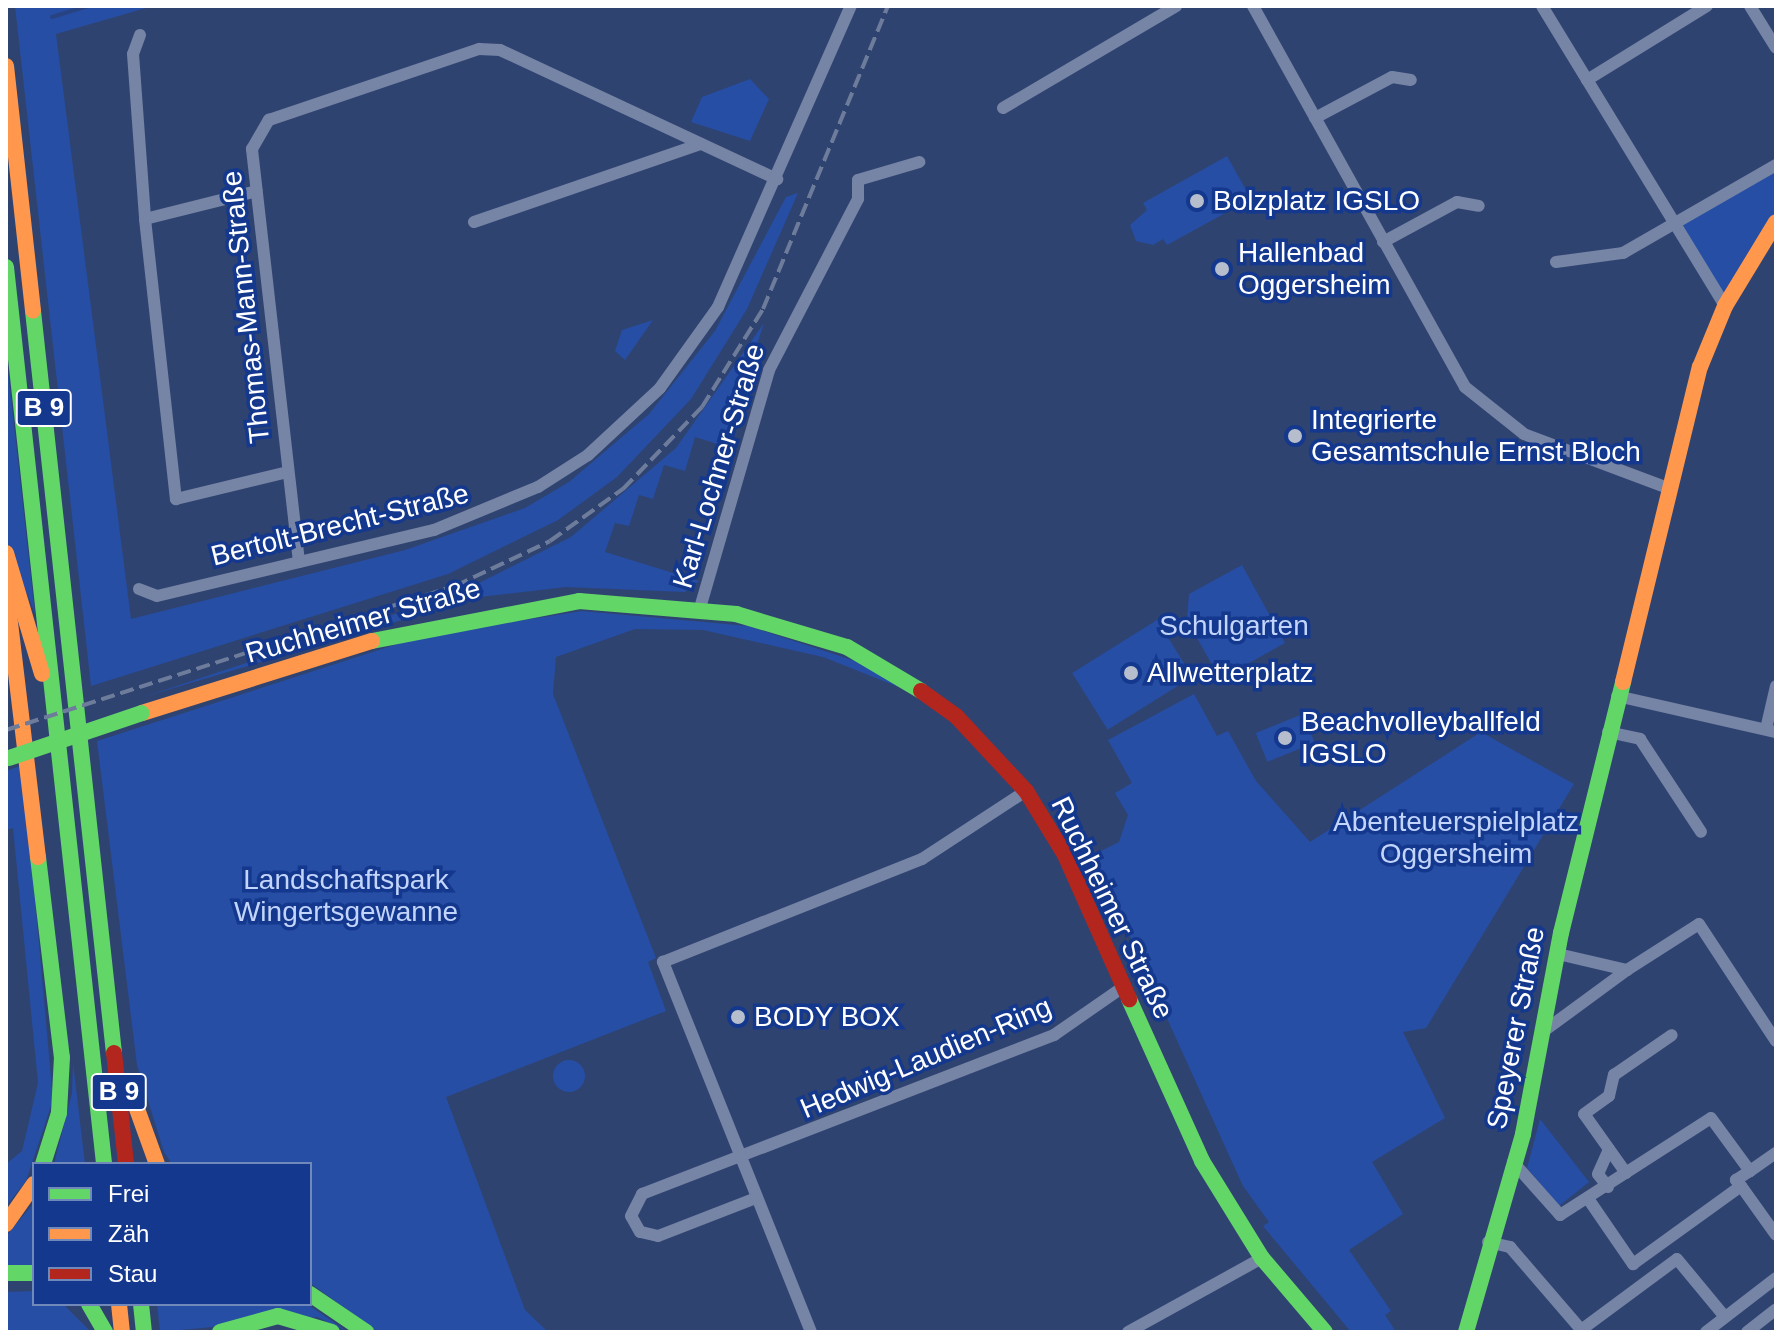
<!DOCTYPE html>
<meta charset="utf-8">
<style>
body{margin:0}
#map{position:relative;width:1782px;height:1338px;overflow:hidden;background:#2f4371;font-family:Arial,sans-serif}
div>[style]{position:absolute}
.green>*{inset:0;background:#264ea4;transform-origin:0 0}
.round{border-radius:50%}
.stream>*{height:4px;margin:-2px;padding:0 2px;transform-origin:2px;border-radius:2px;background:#284382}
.street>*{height:12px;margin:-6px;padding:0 6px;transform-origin:6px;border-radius:6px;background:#7684a5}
.fast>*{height:16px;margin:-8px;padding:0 8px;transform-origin:8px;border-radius:8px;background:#63d668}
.slow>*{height:16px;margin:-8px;padding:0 8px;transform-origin:8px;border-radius:8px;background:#ff974d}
.jam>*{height:16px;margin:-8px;padding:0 8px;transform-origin:8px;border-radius:8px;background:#b3261e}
.rail>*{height:4px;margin-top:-2px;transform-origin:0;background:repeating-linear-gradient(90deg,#6e7c9c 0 14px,transparent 0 20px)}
.fast-bridge>*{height:16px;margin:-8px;padding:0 8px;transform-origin:8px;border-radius:8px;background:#63d668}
.dots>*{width:22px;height:22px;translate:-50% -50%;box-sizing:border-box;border:4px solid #13388d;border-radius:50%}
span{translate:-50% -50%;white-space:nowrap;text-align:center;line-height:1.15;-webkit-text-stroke:7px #13388d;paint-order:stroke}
.shield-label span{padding:2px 6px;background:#13388d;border:2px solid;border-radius:6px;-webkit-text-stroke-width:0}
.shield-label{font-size:26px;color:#fff;font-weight:700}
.poi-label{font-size:28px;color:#fff}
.left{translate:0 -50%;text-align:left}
.street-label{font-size:28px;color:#fff}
.park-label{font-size:28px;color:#c3d5fc}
.frame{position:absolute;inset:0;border:8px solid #fff;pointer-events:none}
.legend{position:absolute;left:32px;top:1162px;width:280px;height:144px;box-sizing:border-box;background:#13388d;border:2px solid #7188bb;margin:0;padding:10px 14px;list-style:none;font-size:24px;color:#fff}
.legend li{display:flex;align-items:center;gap:16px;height:40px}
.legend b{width:40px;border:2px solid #7188bb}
</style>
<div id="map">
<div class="green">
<div style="clip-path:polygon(15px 6px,153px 6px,56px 34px,131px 619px,405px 550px,525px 508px,569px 482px,649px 414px,715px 331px,786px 197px,798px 193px,747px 309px,691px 399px,617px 477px,558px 520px,448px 574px,91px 686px)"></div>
<div style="clip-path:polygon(750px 79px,769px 99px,750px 141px,691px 122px,702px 97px)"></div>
<div style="clip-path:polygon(1227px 156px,1251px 199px,1167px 245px,1163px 239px,1153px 245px,1136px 241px,1130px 225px,1147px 210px,1143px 203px)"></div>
<div style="clip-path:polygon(1776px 170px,1776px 215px,1725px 297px,1681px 226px)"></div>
<div style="clip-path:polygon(653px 320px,625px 360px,615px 351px,622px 330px)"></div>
<div style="clip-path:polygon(764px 323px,724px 446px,695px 437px,685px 471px,664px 465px,653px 499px,639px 495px,629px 526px,615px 523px,605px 552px,699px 581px,685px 592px,566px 587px,479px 597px,140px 698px,459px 593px,571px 537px,676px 448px)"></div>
<div style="clip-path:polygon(6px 353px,35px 614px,6px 539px)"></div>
<div style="clip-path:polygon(1242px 565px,1285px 643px,1220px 679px,1187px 620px,1189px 594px)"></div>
<div style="clip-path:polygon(582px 611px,748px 626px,861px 663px,916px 694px,823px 657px,703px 630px,635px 629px,556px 657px,553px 694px,656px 958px,648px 962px,666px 1011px,446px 1097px,525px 1310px,548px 1332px,378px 1332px,310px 1283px,310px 1164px,172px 1164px,164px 1152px,137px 1065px,97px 741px,422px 636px)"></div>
<div style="left:1157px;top:620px;width:67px;height:100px;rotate:58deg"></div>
<div style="clip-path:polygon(1194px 694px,1217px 736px,1228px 731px,1256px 781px,1310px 842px,1481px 732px,1574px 784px,1426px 1028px,1403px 1032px,1445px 1118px,1372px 1162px,1403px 1214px,1349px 1250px,1391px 1311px,1385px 1315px,1396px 1332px,1351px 1332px,1263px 1226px,1269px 1222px,1243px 1186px,1093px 855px,1119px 842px,1128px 815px,1115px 793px,1132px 783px,1108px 740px)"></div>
<div style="left:1303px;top:714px;width:31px;height:51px;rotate:68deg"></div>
<div style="clip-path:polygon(23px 765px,53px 1100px,26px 1181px,6px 1206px,6px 1164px,22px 1151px,38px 1083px,13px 828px,6px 830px,6px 771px)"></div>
<div class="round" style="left:553px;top:1060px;width:32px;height:32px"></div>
<div style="clip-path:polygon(73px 1063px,85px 1164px,54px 1164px,72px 1093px)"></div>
<div style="clip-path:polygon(1540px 1119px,1589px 1182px,1559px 1206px,1527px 1168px)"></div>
<div style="clip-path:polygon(34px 1203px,34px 1266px,6px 1265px,6px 1236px)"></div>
<div style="clip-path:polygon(34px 1291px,34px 1304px,63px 1304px,91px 1332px,6px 1332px,6px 1292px)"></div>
<div style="clip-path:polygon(157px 1304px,307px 1304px,348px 1332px,317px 1317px,160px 1332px)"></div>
</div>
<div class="stream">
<div style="left:52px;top:17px;width:38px;rotate:-17deg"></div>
</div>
<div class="street">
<div style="left:1253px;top:6px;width:436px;rotate:60.9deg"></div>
<div style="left:1465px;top:387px;width:75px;rotate:38.5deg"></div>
<div style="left:1524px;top:434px;width:154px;rotate:20.6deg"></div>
<div style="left:1542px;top:6px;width:351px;rotate:58.6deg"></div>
<div style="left:1750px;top:6px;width:49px;rotate:58.2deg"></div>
<div style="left:140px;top:35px;width:20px;rotate:110deg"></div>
<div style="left:133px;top:54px;width:165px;rotate:85.8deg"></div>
<div style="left:145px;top:219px;width:282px;rotate:83.7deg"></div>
<div style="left:176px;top:499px;width:115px;rotate:-13.6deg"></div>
<div style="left:1587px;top:80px;width:141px;rotate:-31.7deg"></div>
<div style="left:1003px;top:108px;width:201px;rotate:-30.5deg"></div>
<div style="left:1315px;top:118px;width:87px;rotate:-28deg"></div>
<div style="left:1392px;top:77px;width:19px;rotate:9deg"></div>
<div style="left:145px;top:219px;width:115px;rotate:-14deg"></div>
<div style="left:474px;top:222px;width:240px;rotate:-19deg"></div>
<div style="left:1383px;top:242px;width:84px;rotate:-28.4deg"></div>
<div style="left:1457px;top:202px;width:22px;rotate:10deg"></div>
<div style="left:1556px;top:262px;width:68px;rotate:-7.7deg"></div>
<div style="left:1623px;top:253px;width:177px;rotate:-29.9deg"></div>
<div style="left:299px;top:562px;width:416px;rotate:-96.5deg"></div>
<div style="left:252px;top:149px;width:34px;rotate:-60deg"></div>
<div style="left:269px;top:120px;width:222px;rotate:-18.7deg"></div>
<div style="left:479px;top:49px;width:21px;rotate:3deg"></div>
<div style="left:500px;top:50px;width:306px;rotate:25deg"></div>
<div style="left:139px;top:589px;width:19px;rotate:21deg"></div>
<div style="left:157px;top:596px;width:285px;rotate:-13.4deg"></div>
<div style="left:434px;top:530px;width:113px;rotate:-22.5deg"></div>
<div style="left:538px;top:487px;width:59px;rotate:-32.6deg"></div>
<div style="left:588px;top:455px;width:98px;rotate:-42.9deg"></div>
<div style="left:660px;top:388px;width:100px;rotate:-54.4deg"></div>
<div style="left:718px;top:307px;width:329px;rotate:-66.2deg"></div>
<div style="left:700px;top:608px;width:248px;rotate:-73.8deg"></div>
<div style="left:769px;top:370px;width:193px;rotate:-62.5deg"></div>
<div style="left:858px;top:199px;width:19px;rotate:-90deg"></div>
<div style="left:858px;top:180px;width:64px;rotate:-16.4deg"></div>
<div style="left:1617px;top:696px;width:163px;rotate:12.8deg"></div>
<div style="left:1766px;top:729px;width:44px;rotate:-76.9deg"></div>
<div style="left:1608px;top:732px;width:33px;rotate:12deg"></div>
<div style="left:1640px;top:739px;width:111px;rotate:56.7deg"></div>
<div style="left:1558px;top:954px;width:71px;rotate:13.1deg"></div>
<div style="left:1627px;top:970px;width:85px;rotate:-32.6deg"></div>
<div style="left:1699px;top:924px;width:140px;rotate:56.7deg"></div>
<div style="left:1548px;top:1028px;width:98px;rotate:-36.3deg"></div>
<div style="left:1513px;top:1162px;width:71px;rotate:48.4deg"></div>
<div style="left:1560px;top:1215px;width:179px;rotate:-32.7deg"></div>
<div style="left:1711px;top:1118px;width:66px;rotate:53.7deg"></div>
<div style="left:1750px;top:1171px;width:32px;rotate:-35deg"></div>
<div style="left:1626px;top:1173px;width:72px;rotate:-125.4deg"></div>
<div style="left:1584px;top:1114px;width:31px;rotate:-36deg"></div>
<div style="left:1609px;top:1096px;width:22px;rotate:-77deg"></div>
<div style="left:1614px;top:1075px;width:70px;rotate:-34.6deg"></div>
<div style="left:1741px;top:1186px;width:60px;rotate:54.5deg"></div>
<div style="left:1608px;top:1187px;width:16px;rotate:-128deg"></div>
<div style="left:1598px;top:1174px;width:27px;rotate:-66deg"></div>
<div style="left:756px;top:1198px;width:105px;rotate:158.8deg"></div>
<div style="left:658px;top:1236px;width:18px;rotate:-167deg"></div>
<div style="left:640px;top:1232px;width:18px;rotate:-119deg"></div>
<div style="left:631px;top:1216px;width:25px;rotate:-63deg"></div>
<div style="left:642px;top:1194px;width:442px;rotate:-21.1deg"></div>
<div style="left:1054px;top:1035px;width:84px;rotate:-34.8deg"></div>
<div style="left:1589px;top:1200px;width:78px;rotate:55.5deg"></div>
<div style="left:1633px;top:1264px;width:133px;rotate:-35.8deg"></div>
<div style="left:1741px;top:1186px;width:8px;rotate:-130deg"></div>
<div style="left:1736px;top:1180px;width:17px;rotate:-33deg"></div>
<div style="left:1488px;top:1242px;width:23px;rotate:13deg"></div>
<div style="left:1510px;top:1247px;width:112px;rotate:49.3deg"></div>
<div style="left:1581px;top:1330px;width:119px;rotate:-36.5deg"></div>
<div style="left:1677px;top:1259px;width:75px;rotate:50.4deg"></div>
<div style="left:811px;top:1332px;width:399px;rotate:-111.8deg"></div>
<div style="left:663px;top:962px;width:279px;rotate:-21.7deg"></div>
<div style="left:922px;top:859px;width:124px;rotate:-33.2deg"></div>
<div style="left:1128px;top:1332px;width:153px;rotate:-28.9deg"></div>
<div style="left:1706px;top:1332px;width:88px;rotate:-37.6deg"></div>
<div style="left:1747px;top:1332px;width:36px;rotate:-38deg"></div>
</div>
<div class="fast">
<div style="left:6px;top:267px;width:902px;rotate:83.76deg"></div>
<div style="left:33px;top:311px;width:746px;rotate:83.77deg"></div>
<div style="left:372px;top:641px;width:211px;rotate:-10.9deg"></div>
<div style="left:579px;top:601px;width:158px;rotate:4.7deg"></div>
<div style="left:736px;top:614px;width:116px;rotate:16.6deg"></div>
<div style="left:847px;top:647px;width:86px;rotate:30.7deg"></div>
<div style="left:38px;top:857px;width:201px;rotate:83.2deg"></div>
<div style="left:62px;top:1057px;width:56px;rotate:93.1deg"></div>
<div style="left:59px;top:1113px;width:53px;rotate:107.4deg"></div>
<div style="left:1129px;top:999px;width:178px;rotate:65.7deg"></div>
<div style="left:1202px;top:1161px;width:114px;rotate:58.3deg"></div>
<div style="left:1262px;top:1258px;width:97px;rotate:49.6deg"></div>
<div style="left:6px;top:1273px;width:28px"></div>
<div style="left:310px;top:1294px;width:68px;rotate:34.2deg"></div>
<div style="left:89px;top:1304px;width:32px;rotate:60deg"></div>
<div style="left:141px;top:1304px;width:28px;rotate:84deg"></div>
<div style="left:220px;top:1332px;width:60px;rotate:-15.4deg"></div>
<div style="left:278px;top:1316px;width:56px;rotate:16.5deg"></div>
<div style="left:1466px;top:1332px;width:206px;rotate:-73.9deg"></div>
<div style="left:1523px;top:1134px;width:205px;rotate:-79.3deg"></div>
<div style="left:1561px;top:933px;width:259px;rotate:-76.1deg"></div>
</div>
<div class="slow">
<div style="left:6px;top:66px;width:246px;rotate:83.7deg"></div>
<div style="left:6px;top:553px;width:126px;rotate:73.4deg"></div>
<div style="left:6px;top:589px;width:270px;rotate:83.2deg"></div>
<div style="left:1623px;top:682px;width:324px;rotate:-76.3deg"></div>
<div style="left:1700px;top:367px;width:66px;rotate:-67.7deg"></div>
<div style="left:1725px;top:306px;width:98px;rotate:-58.7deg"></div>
<div style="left:142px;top:713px;width:241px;rotate:-17.4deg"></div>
<div style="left:128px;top:1084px;width:85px;rotate:70.1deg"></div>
<div style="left:6px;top:1224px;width:49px;rotate:-55deg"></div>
<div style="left:119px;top:1304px;width:28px;rotate:84deg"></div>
</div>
<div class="jam">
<div style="left:921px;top:691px;width:43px;rotate:35.5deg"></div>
<div style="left:956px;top:716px;width:103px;rotate:47deg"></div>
<div style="left:1026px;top:791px;width:75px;rotate:58.6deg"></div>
<div style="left:1065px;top:855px;width:158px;rotate:66deg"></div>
<div style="left:114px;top:1053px;width:112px;rotate:83.8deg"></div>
</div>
<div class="rail">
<div style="left:6px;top:730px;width:472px;rotate:-17.8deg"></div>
<div style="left:455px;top:586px;width:105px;rotate:-25.3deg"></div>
<div style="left:550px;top:541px;width:90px;rotate:-35.5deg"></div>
<div style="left:623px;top:489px;width:114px;rotate:-46.1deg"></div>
<div style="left:702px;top:407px;width:115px;rotate:-58.1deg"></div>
<div style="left:763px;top:309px;width:328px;rotate:-67.6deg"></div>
</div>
<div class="fast-bridge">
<div style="left:9px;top:758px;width:140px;rotate:-18.7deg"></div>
</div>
<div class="dots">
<div style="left:1197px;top:201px;background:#b6bdcd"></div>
<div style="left:1222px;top:269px;background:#b6bdcd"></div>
<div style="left:1295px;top:436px;background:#b6bdcd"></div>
<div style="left:1131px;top:673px;background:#b6bdcd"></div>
<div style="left:1285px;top:738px;background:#b6bdcd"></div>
<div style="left:738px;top:1017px;background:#b6bdcd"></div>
</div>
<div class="shield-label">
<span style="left:44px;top:408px">B 9</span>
<span style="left:119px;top:1092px">B 9</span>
</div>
<div class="poi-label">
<span class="left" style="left:1213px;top:201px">Bolzplatz IGSLO</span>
<span class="left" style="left:1238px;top:269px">Hallenbad<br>Oggersheim</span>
<span class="left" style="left:1311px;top:436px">Integrierte<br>Gesamtschule Ernst Bloch</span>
<span class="left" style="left:1147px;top:673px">Allwetterplatz</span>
<span class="left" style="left:1301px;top:738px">Beachvolleyballfeld<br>IGSLO</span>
<span class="left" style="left:754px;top:1017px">BODY BOX</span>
</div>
<div class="street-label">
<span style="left:246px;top:307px;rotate:-96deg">Thomas-Mann-Straße</span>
<span style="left:719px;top:466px;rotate:-73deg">Karl-Lochner-Straße</span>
<span style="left:340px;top:525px;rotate:-14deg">Bertolt-Brecht-Straße</span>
<span style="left:363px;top:621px;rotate:-16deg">Ruchheimer Straße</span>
<span style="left:1112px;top:908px;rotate:64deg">Ruchheimer Straße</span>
<span style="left:1516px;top:1028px;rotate:-79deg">Speyerer Straße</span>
<span style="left:926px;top:1058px;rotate:-23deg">Hedwig-Laudien-Ring</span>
</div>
<div class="park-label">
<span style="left:1234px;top:626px">Schulgarten</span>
<span style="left:1456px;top:838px">Abenteuerspielplatz<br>Oggersheim</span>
<span style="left:346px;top:896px">Landschaftspark<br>Wingertsgewanne</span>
</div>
<div class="frame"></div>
<ul class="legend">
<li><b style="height:10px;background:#63d668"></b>Frei</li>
<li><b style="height:10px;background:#ff974d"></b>Zäh</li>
<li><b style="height:10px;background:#b3261e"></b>Stau</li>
</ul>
</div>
